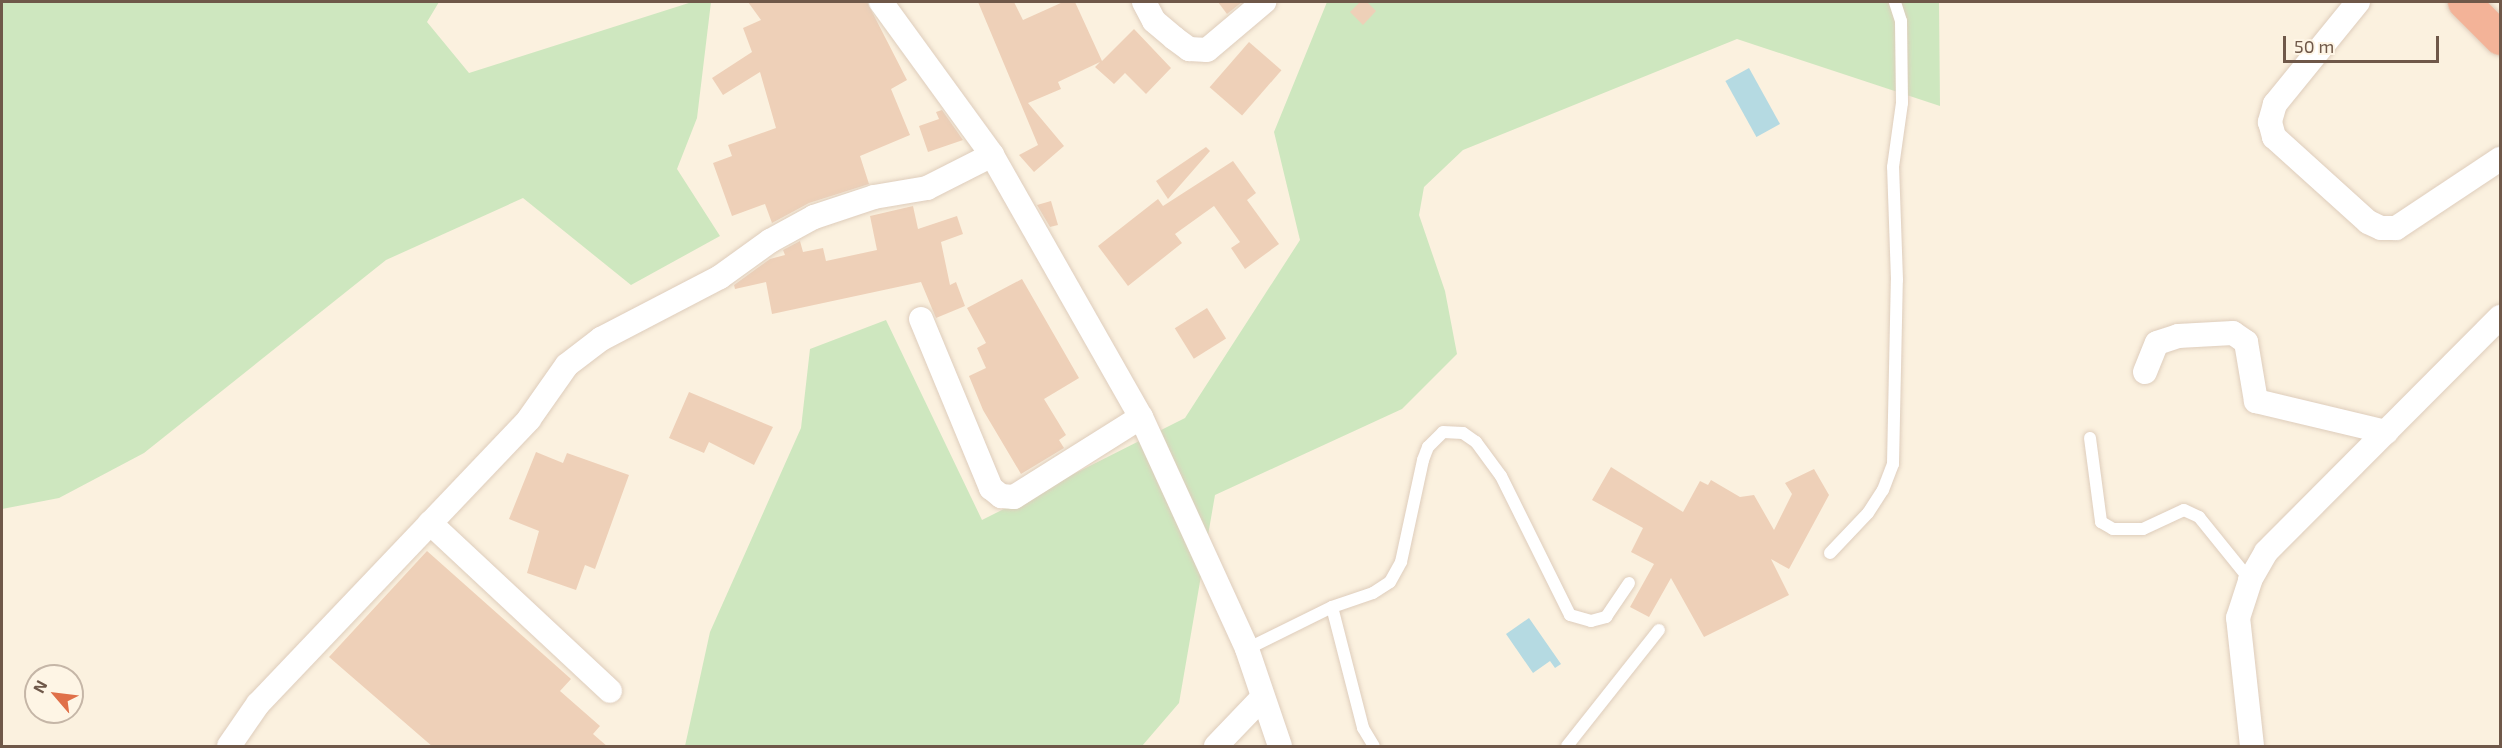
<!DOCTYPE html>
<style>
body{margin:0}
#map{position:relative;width:2502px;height:748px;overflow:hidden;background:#fbf1df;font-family:"Exo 2",sans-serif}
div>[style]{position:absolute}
.green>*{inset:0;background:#cee7bf}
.water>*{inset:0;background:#b5dae2;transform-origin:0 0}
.building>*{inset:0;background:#eed0b8;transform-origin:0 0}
.roads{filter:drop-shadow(0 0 2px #decdbc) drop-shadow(0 0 2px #decdbc)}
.lane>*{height:12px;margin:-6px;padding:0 6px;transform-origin:6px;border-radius:6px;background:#fff}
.street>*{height:24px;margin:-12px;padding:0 12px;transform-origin:12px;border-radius:12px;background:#fff}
.highway>*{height:33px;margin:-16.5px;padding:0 16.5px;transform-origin:16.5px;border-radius:16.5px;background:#f3b398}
span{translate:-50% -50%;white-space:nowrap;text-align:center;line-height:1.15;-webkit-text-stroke:4.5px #fef5e5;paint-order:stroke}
.frame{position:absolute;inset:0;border:3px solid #6f5849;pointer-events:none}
.north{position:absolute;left:24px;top:664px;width:60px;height:60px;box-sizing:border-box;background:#fef5e5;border:2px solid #c5b6a7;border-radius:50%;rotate:298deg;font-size:16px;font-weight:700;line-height:24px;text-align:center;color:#6f5849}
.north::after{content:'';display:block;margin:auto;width:21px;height:27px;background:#e07049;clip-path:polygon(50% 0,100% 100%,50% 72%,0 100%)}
.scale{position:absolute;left:2283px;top:36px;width:156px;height:27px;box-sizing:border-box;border:3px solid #6f5849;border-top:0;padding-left:8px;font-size:18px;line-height:21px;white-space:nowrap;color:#6f5849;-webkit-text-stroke:4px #fef5e5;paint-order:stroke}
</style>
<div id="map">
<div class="green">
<div style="clip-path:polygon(2px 2px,439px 2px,427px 22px,469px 73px,692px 2px,711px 2px,697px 118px,677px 169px,720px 236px,631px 285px,523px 198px,386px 260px,144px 453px,59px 498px,2px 509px)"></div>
<div style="clip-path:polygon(1327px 2px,1939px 2px,1940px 106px,1737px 39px,1463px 150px,1424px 187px,1419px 215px,1445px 291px,1457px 354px,1402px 409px,1215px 495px,1179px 703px,1142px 746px,685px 746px,710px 632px,801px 428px,810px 349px,886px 320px,982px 520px,1185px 418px,1300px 240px,1274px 132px)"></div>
</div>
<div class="water">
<div style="left:1749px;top:68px;width:64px;height:27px;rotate:61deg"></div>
<div style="clip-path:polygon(1529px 618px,1561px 664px,1555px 668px,1550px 661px,1533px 673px,1506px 634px)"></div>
</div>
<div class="building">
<div style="clip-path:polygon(748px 2px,867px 2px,907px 80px,891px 89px,910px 135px,860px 156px,869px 184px,809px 203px,772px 223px,765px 204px,732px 216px,713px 163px,732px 156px,728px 145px,776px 128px,760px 72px,723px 95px,712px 78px,752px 52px,743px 28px,761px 20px)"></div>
<div style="clip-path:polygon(978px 2px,1014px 2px,1023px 20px,1063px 2px,1075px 2px,1102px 61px,1134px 29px,1171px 68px,1146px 94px,1125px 73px,1114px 84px,1095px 67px,1100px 62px,1058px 82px,1061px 89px,1028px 103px,1064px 146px,1034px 172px,1019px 155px,1038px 145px)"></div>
<div style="clip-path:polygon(1218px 2px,1242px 2px,1227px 14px)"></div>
<div style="clip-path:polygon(1360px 2px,1367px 2px,1376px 11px,1363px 25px,1350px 12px)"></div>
<div style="left:1249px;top:42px;width:43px;height:60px;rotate:41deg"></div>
<div style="clip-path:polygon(942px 110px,963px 140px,928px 152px,919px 126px,939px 119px,936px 112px)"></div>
<div style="clip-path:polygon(1206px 147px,1210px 151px,1168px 199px,1156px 181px)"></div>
<div style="clip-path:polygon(1233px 161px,1256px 193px,1247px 200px,1279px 244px,1245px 269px,1231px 248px,1240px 242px,1214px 206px,1175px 234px,1182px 243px,1128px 286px,1098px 246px,1158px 199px,1163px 206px)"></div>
<div style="clip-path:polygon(1051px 201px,1058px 225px,1050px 227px,1037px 205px)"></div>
<div style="clip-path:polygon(913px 206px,918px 229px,957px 216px,963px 234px,941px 242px,950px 285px,956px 282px,965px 306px,936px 318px,921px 282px,772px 314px,766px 282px,735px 289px,734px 285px,770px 259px,785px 255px,783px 250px,800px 241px,803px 252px,823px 248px,826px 261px,877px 250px,870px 216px)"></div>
<div style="clip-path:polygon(1022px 279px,1079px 378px,1044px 399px,1066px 435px,1059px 440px,1064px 448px,1021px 474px,983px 410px,969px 376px,986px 368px,977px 348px,986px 343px,967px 308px)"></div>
<div style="left:1207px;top:308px;width:36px;height:38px;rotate:58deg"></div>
<div style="clip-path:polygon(689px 392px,773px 427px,754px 465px,709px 442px,704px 453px,669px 438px)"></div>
<div style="clip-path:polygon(536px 452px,563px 463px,567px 453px,629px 475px,595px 569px,585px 565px,576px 590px,527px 573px,539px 531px,509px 519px)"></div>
<div style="clip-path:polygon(1611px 467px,1683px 512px,1700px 481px,1708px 485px,1711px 480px,1740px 497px,1754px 495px,1774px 530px,1792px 494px,1785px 483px,1814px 469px,1829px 495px,1789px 569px,1771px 559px,1789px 595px,1704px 637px,1671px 578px,1649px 617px,1630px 607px,1654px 564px,1631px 552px,1643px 528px,1592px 500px)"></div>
<div style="clip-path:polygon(427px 551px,571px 679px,560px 691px,600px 726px,593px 734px,608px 747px,433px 747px,329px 657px)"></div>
</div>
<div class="roads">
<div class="lane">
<div style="left:2090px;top:438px;width:85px;rotate:82.5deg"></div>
<div style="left:2101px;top:522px;width:14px;rotate:30deg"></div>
<div style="left:2113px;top:529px;width:30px"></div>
<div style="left:2143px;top:529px;width:45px;rotate:-24.9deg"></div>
<div style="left:2184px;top:510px;width:17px;rotate:25deg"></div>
<div style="left:2199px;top:517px;width:81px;rotate:51deg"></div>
<div style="left:1830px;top:553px;width:55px;rotate:-46.5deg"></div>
<div style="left:1868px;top:513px;width:27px;rotate:-57deg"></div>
<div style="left:1883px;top:490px;width:28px;rotate:-69deg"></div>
<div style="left:1893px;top:464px;width:184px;rotate:-88.8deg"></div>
<div style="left:1897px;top:280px;width:113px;rotate:-92deg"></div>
<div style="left:1893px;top:167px;width:65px;rotate:-82deg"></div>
<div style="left:1902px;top:103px;width:82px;rotate:-90.7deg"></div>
<div style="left:1901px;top:21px;width:20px;rotate:-108deg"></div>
<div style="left:1332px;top:607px;width:125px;rotate:75.6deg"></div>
<div style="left:1363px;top:728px;width:21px;rotate:59deg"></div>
<div style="left:1247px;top:649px;width:95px;rotate:-26.3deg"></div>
<div style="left:1332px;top:607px;width:43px;rotate:-18.9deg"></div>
<div style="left:1373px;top:593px;width:20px;rotate:-33deg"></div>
<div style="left:1390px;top:582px;width:23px;rotate:-61deg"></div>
<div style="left:1401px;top:562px;width:104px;rotate:-77.8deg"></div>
<div style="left:1423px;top:460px;width:14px;rotate:-69deg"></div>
<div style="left:1428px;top:447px;width:21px;rotate:-45deg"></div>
<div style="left:1443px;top:432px;width:20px;rotate:3deg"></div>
<div style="left:1463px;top:433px;width:16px;rotate:35deg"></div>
<div style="left:1476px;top:442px;width:42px;rotate:53.7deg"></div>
<div style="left:1501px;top:476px;width:155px;rotate:63.6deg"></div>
<div style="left:1570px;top:615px;width:22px;rotate:16deg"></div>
<div style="left:1591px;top:621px;width:16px;rotate:-15deg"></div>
<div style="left:1606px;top:617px;width:41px;rotate:-55.9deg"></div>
<div style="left:1567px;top:746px;width:148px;rotate:-51.6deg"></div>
</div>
<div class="street">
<div style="left:881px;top:2px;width:189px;rotate:54deg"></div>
<div style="left:992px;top:155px;width:301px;rotate:60.4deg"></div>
<div style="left:1141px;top:417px;width:255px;rotate:65.4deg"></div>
<div style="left:1247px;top:649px;width:102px;rotate:71.2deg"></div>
<div style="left:1144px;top:2px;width:21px;rotate:62deg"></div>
<div style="left:1154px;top:21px;width:26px;rotate:40deg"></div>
<div style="left:1174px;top:38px;width:19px;rotate:36deg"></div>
<div style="left:1189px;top:49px;width:18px;rotate:3deg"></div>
<div style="left:1207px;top:50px;width:75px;rotate:-40.1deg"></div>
<div style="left:2358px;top:2px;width:132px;rotate:129.1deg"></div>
<div style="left:2275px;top:104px;width:19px;rotate:106deg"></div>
<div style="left:2270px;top:122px;width:16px;rotate:75deg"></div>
<div style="left:2274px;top:137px;width:127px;rotate:42.1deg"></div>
<div style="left:2368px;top:222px;width:14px;rotate:25deg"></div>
<div style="left:2381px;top:228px;width:15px"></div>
<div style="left:2396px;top:228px;width:125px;rotate:-33.6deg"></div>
<div style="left:921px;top:319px;width:183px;rotate:67.5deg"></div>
<div style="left:991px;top:488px;width:13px;rotate:39deg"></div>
<div style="left:1001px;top:496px;width:13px;rotate:4deg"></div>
<div style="left:1014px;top:497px;width:150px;rotate:-32.2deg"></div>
<div style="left:2145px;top:372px;width:31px;rotate:-68deg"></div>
<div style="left:2157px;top:343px;width:22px;rotate:-18deg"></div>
<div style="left:2178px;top:336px;width:55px;rotate:-3.1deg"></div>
<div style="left:2233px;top:333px;width:16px;rotate:35deg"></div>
<div style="left:2246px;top:342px;width:60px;rotate:80.4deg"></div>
<div style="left:2256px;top:401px;width:134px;rotate:13.4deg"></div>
<div style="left:430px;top:523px;width:246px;rotate:43deg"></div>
<div style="left:229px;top:746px;width:51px;rotate:-55.4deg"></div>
<div style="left:258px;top:704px;width:393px;rotate:-46.4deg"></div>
<div style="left:529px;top:419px;width:66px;rotate:-54.9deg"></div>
<div style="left:567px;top:365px;width:43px;rotate:-37.4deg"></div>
<div style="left:601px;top:339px;width:134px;rotate:-27.5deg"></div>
<div style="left:720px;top:277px;width:62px;rotate:-35.8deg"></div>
<div style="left:770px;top:241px;width:50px;rotate:-28.6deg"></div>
<div style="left:814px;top:217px;width:63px;rotate:-18.4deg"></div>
<div style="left:874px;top:197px;width:54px;rotate:-9.6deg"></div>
<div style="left:927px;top:188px;width:73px;rotate:-26.9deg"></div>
<div style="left:1216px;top:746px;width:66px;rotate:-46.2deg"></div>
<div style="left:2252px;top:746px;width:129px;rotate:-96.2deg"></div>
<div style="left:2238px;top:618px;width:40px;rotate:-72deg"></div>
<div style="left:2250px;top:580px;width:32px;rotate:-60deg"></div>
<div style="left:2266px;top:552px;width:332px;rotate:-45.1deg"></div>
</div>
<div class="highway">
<div style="left:2464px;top:2px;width:51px;rotate:45deg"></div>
</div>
</div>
<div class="frame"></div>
<div class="north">N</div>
<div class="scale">50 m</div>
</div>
